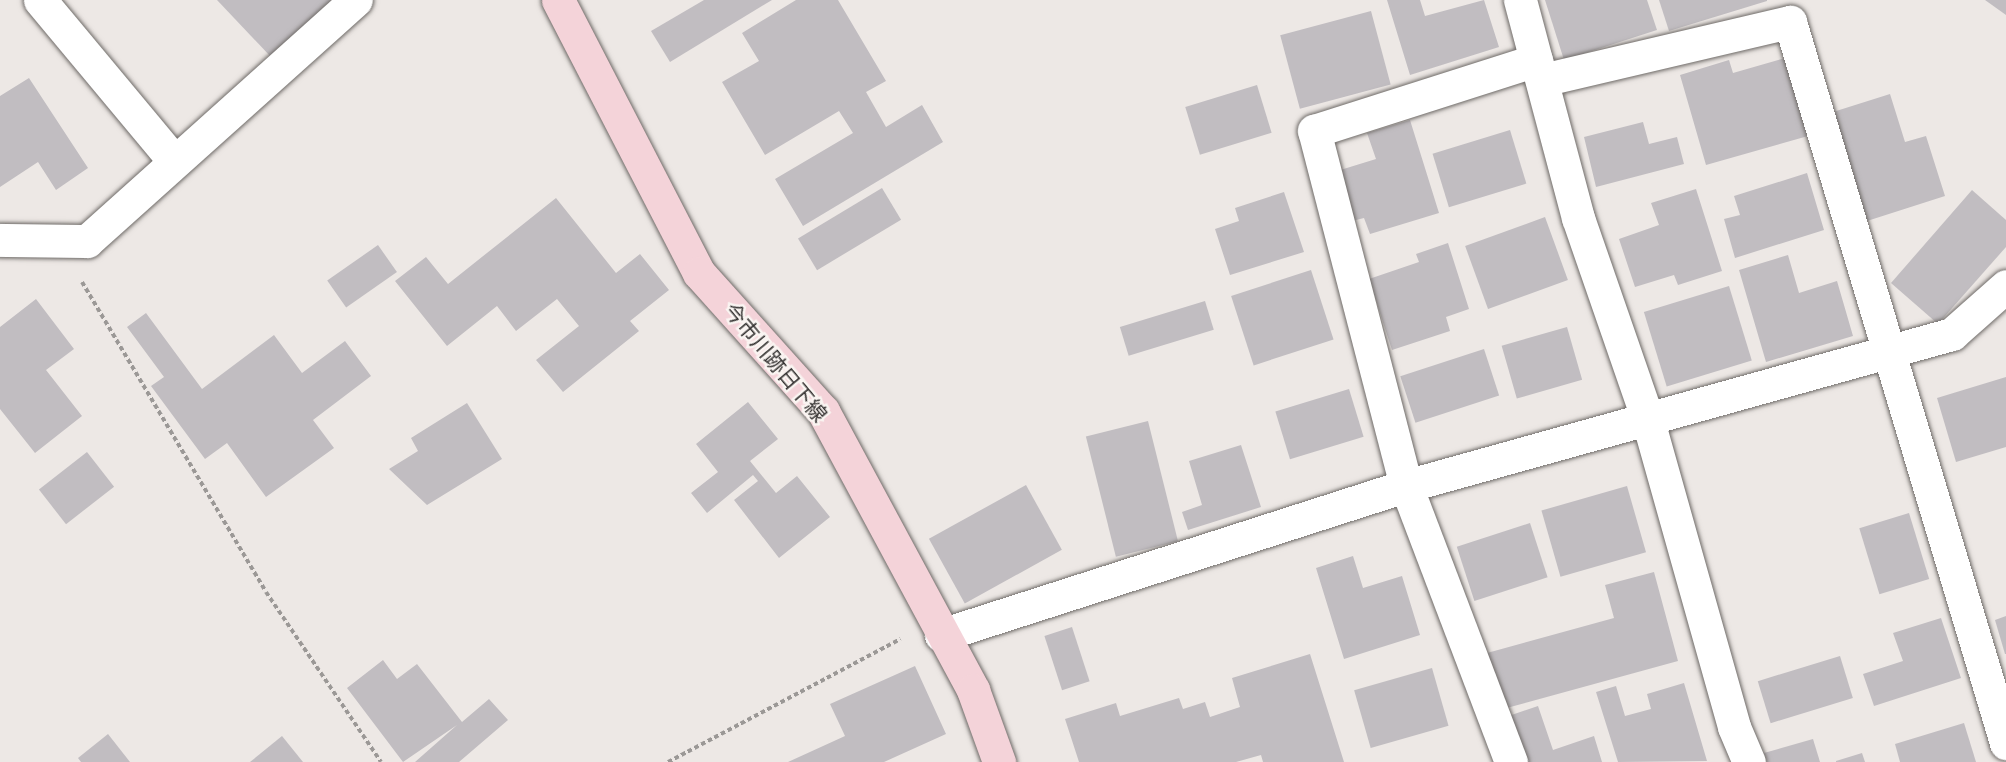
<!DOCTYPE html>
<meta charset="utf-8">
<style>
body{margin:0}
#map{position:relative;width:2006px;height:762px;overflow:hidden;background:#ede8e5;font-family:Mulish,"Noto Sans JP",sans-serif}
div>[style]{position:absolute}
.building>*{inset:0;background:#c1bdc1;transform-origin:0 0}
.path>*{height:4px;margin-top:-2px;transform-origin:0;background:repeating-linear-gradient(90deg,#9b9896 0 4.5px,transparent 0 7.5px)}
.roads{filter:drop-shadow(0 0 2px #6e6a67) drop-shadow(0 0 2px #6e6a67)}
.street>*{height:33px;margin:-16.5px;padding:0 16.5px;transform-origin:16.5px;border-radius:16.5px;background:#fff}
.secondary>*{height:33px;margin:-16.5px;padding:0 16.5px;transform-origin:16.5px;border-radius:16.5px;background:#f4d3d9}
span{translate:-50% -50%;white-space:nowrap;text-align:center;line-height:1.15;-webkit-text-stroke:5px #faf5f2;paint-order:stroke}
.street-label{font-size:21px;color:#302e2d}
</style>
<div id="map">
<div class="building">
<div style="clip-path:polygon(217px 0,332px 0,271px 57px)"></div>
<div style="clip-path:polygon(704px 0,772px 0,670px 62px,651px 31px)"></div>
<div style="clip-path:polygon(796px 0,838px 0,886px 81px,866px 92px,886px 127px,922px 105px,943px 142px,803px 226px,775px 179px,853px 133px,839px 111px,765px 155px,722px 82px,759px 61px,742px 33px)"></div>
<div style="clip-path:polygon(1387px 0,1420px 0,1425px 16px,1484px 0,1499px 47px,1410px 75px)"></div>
<div style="clip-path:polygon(1545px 0,1647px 0,1657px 30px,1564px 60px)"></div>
<div style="clip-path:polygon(1659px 0,1767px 0,1767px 1px,1669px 31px)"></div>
<div style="clip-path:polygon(1985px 0,2006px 0,2006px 15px)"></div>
<div style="left:1371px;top:11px;width:76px;height:94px;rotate:75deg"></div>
<div style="clip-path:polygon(1785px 58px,1808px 136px,1706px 165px,1680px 75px,1729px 60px,1733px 73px)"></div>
<div style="clip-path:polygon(29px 78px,88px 168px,56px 190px,38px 162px,0 187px,0 96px)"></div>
<div style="left:1257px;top:85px;width:50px;height:75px;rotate:73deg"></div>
<div style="clip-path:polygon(1890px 94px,1905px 142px,1926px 136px,1945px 196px,1867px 221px,1833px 112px)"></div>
<div style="clip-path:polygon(1410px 120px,1439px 213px,1370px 234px,1364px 218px,1352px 221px,1337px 171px,1376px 159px,1367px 133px)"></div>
<div style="clip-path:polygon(1643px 122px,1649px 144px,1677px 137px,1684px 164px,1596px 187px,1584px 137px)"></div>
<div style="left:1510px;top:130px;width:56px;height:81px;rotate:73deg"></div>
<div style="clip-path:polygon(1807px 173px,1824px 230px,1735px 258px,1724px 219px,1740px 215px,1734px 196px)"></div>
<div style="left:882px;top:188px;width:37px;height:98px;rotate:59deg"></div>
<div style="clip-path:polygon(1696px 189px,1722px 271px,1678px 285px,1674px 275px,1635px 287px,1619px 239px,1659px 225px,1651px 203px)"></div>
<div style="clip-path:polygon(1972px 190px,2006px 220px,2006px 247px,1938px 324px,1891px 283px)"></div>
<div style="clip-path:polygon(1284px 192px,1304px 252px,1230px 275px,1215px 229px,1239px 221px,1235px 208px)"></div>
<div style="clip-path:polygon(556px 198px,616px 273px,640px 254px,669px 290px,630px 321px,639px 331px,563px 392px,536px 360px,579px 326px,557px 299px,516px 331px,497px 306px,447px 346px,395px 281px,426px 257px,448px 284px)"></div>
<div style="left:1545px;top:217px;width:67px;height:85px;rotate:70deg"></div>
<div style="clip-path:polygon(1448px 243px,1469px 309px,1446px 317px,1450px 331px,1392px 350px,1369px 279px,1419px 262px,1416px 254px)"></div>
<div style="left:378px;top:245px;width:33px;height:62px;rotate:55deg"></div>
<div style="clip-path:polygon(1788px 255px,1799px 293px,1837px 281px,1853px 336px,1766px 362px,1739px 270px)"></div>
<div style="left:1311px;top:270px;width:73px;height:84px;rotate:72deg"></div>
<div style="left:1729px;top:286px;width:78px;height:89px;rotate:73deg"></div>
<div style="clip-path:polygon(36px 299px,74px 349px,46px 370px,82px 416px,35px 453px,0 409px,0 327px)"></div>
<div style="left:1205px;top:301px;width:30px;height:89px;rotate:73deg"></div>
<div style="clip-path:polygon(146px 313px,202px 389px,274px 335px,302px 373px,345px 341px,371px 376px,313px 420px,334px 448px,266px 497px,227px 443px,205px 459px,151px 386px,164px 377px,127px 327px)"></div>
<div style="left:1567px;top:327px;width:55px;height:68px;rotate:74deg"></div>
<div style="left:1484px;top:349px;width:49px;height:88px;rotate:72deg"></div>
<div style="clip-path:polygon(2006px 377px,2006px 447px,1956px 462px,1937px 398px)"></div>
<div style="left:1349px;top:389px;width:50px;height:77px;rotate:73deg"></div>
<div style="clip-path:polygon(748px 402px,778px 439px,750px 461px,776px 493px,797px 476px,830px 517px,779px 558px,734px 500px,758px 481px,753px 475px,707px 513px,691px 493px,718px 472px,696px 444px)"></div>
<div style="clip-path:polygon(467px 403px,502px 459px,427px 505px,389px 469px,418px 451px,411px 438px)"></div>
<div style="left:1148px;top:421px;width:124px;height:64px;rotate:76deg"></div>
<div style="clip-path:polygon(1241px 445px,1261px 507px,1188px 530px,1182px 512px,1202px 505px,1189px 461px)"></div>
<div style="left:87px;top:452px;width:44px;height:61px;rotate:52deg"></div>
<div style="left:1026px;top:485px;width:74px;height:111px;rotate:61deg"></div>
<div style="left:1627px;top:486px;width:69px;height:89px;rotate:74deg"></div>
<div style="left:1909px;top:513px;width:69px;height:52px;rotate:73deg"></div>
<div style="left:1530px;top:523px;width:57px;height:77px;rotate:72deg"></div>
<div style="clip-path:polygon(1353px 556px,1363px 588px,1402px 576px,1420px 635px,1344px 659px,1316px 568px)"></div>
<div style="clip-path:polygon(1654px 572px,1678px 661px,1503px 709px,1487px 653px,1614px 618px,1605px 585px)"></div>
<div style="clip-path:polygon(2006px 616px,2006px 654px,2005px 654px,1995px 620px)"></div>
<div style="clip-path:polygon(1941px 618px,1961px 678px,1874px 706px,1863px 674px,1903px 661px,1893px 633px)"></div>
<div style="left:1072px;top:627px;width:57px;height:29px;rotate:72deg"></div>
<div style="clip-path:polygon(1310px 654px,1344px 762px,1263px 762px,1261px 755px,1236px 762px,1079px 762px,1065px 719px,1116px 703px,1120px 716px,1179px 698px,1183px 709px,1205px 702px,1210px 717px,1240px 707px,1232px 678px)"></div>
<div style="left:1840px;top:656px;width:44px;height:86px;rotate:73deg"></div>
<div style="clip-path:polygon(383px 660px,397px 679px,417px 664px,462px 722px,489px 699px,508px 720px,459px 762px,415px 762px,457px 725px,403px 762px,347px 688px)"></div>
<div style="clip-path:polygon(915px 666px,946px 734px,884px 762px,788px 762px,845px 736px,830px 704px)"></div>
<div style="left:1432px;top:668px;width:60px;height:81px;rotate:74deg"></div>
<div style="clip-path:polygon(1684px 683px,1707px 761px,1618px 762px,1596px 692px,1616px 686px,1625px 716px,1651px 709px,1647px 694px)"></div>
<div style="clip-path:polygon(1538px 706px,1553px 750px,1594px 736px,1602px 762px,1515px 762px,1500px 719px)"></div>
<div style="clip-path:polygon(1964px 723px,1976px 762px,1900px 762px,1895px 744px)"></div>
<div style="clip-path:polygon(108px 734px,130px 762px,81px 762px,78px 758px)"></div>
<div style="clip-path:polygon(282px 736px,303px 762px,250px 762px)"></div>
<div style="clip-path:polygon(1813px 739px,1820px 762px,1767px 762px,1764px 753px)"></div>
<div style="clip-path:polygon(1862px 753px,1865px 762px,1836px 762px,1836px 761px)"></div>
</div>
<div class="path">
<div style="left:82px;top:282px;width:360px;rotate:59.3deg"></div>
<div style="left:266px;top:592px;width:205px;rotate:55.9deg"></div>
<div style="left:668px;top:762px;width:263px;rotate:-27.9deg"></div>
</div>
<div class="roads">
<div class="street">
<div style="left:40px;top:0;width:209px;rotate:50.2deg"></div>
<div style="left:1520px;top:0;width:226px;rotate:75.1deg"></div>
<div style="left:1578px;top:218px;width:211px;rotate:70.9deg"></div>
<div style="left:1647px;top:417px;width:322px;rotate:74.3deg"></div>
<div style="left:1734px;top:727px;width:38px;rotate:67deg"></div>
<div style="left:1542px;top:80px;width:255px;rotate:-13.2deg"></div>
<div style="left:1790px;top:22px;width:753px;rotate:73.32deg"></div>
<div style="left:0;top:240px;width:87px;rotate:0.7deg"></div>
<div style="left:87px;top:241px;width:361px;rotate:-41.9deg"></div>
<div style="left:941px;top:635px;width:488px;rotate:-17.8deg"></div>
<div style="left:1406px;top:486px;width:567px;rotate:-15.56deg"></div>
<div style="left:1952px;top:334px;width:72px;rotate:-41.6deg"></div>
<div style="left:1511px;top:762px;width:295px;rotate:-110.8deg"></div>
<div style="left:1406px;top:486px;width:367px;rotate:-104.5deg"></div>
<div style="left:1314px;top:131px;width:233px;rotate:-17.7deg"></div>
</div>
<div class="secondary">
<div style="left:558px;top:0;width:307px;rotate:62.7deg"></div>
<div style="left:699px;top:273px;width:186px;rotate:48.1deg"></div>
<div style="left:823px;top:411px;width:317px;rotate:61.7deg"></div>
<div style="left:973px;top:690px;width:77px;rotate:70.1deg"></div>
</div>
</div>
<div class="street-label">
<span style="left:776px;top:362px;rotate:50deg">今市川跡日下線</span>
</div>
</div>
